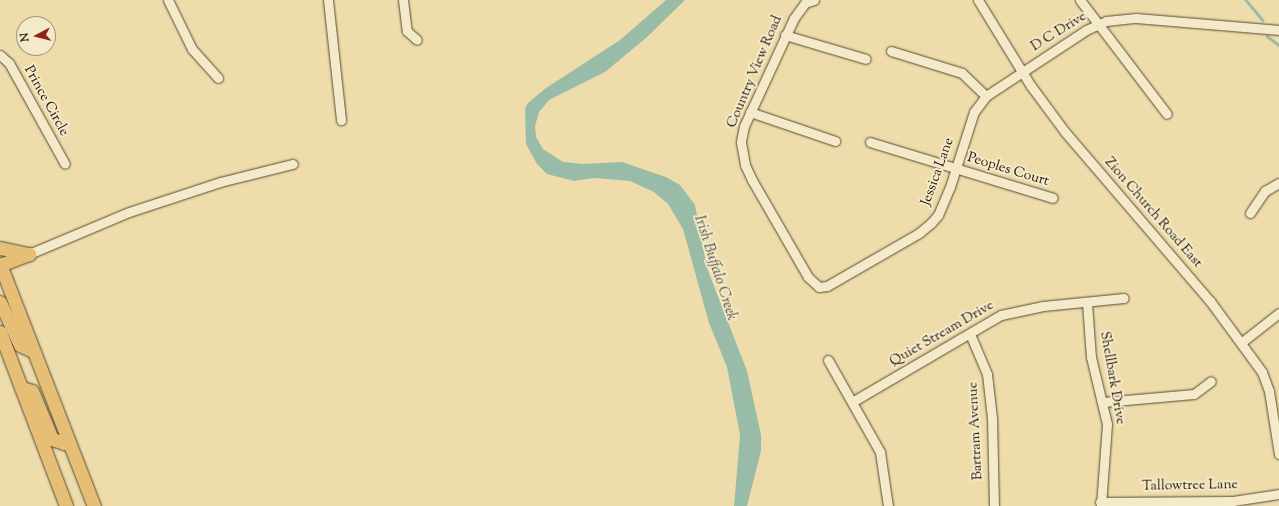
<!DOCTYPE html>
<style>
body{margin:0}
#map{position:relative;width:1279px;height:506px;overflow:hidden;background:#eeddab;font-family:"Sorts Mill Goudy",serif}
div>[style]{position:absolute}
.water>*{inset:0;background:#99bca9}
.stream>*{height:2.5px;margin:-1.25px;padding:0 1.25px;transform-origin:1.25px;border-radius:1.25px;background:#99bca9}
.roads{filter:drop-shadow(0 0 1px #554a34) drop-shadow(0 0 1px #554a34)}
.minor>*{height:9px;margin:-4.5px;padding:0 4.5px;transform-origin:4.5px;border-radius:4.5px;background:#f4e9c8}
.highway>*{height:13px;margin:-6.5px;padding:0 6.5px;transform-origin:6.5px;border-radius:6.5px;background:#e7be76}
span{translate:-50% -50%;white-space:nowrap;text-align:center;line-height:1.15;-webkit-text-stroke:4px #f4e9c8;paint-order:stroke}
.street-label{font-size:14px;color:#22190c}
.water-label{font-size:15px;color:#4c5243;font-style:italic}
.north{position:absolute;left:16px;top:16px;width:40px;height:40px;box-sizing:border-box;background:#f4e9c8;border:1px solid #a0967d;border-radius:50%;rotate:263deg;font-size:11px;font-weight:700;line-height:16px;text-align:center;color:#22190c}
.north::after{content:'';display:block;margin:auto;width:14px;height:18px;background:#8f2418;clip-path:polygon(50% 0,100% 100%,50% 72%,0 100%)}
</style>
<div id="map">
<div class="water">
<div style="clip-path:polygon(666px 0,685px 0,647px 37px,605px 72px,549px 100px,539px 112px,535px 126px,536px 137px,543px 149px,563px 162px,583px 164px,622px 162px,666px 177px,680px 185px,695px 205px,707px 268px,747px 371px,761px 435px,761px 451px,747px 506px,734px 506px,740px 435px,727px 367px,709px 323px,683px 229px,668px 204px,654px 192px,630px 181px,594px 178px,574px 181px,547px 174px,537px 164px,526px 144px,525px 109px,528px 103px,546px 88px,620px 40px)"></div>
</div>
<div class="stream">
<div style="left:1246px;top:0;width:26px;rotate:50deg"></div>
<div style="left:1267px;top:36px;width:15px;rotate:37deg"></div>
</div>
<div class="roads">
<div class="minor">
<div style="left:168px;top:0;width:55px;rotate:63.9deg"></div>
<div style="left:192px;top:49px;width:39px;rotate:48deg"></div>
<div style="left:328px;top:0;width:121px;rotate:83.8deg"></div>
<div style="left:403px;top:0;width:31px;rotate:83deg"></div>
<div style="left:407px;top:31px;width:13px;rotate:42deg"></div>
<div style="left:814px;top:0;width:9px;rotate:162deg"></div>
<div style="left:805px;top:3px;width:19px;rotate:126deg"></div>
<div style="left:794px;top:18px;width:119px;rotate:114.8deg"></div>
<div style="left:744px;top:126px;width:16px;rotate:101deg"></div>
<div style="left:741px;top:142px;width:23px;rotate:80deg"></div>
<div style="left:745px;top:165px;width:17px;rotate:65deg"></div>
<div style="left:752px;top:180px;width:112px;rotate:60deg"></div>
<div style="left:808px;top:277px;width:15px;rotate:42deg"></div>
<div style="left:819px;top:287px;width:8px;rotate:-7deg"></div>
<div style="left:827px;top:286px;width:106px;rotate:-29.9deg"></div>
<div style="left:919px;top:233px;width:16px;rotate:-40deg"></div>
<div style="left:931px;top:223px;width:11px;rotate:-49deg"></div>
<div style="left:938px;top:215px;width:30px;rotate:-67deg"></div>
<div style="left:950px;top:187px;width:79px;rotate:-72.3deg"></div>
<div style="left:974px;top:112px;width:20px;rotate:-53deg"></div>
<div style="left:986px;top:96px;width:120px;rotate:-33.4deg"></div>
<div style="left:1086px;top:30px;width:22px;rotate:-24deg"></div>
<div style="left:1106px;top:21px;width:30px;rotate:-6deg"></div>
<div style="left:1136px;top:18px;width:144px;rotate:4.8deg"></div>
<div style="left:978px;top:0;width:101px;rotate:58.4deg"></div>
<div style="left:1031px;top:86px;width:57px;rotate:53.5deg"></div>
<div style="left:1065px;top:132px;width:223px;rotate:49.4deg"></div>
<div style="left:1210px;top:301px;width:88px;rotate:53.8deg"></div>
<div style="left:1262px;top:372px;width:20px;rotate:70deg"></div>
<div style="left:1269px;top:391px;width:64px;rotate:81deg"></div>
<div style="left:1080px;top:0;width:143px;rotate:52.7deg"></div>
<div style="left:785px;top:35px;width:84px;rotate:16.5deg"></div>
<div style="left:891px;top:51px;width:74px;rotate:17.2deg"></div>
<div style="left:962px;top:73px;width:33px;rotate:44deg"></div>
<div style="left:0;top:55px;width:12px;rotate:42deg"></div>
<div style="left:9px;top:63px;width:115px;rotate:61deg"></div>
<div style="left:750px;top:112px;width:90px;rotate:18.8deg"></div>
<div style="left:870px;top:142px;width:191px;rotate:17deg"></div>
<div style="left:1250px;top:213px;width:27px;rotate:-56deg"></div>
<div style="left:1265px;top:191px;width:16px;rotate:-30deg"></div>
<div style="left:29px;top:254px;width:108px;rotate:-22.8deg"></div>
<div style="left:129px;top:212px;width:96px;rotate:-18.2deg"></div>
<div style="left:220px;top:182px;width:75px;rotate:-13.9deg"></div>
<div style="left:1087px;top:303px;width:54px;rotate:85.8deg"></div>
<div style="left:1091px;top:357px;width:69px;rotate:76.6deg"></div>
<div style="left:1107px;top:424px;width:82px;rotate:94.2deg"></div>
<div style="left:970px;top:334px;width:43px;rotate:67deg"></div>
<div style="left:987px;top:374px;width:44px;rotate:83.5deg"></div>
<div style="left:992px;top:418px;width:88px;rotate:88.7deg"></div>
<div style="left:1242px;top:342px;width:47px;rotate:-38.1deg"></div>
<div style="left:828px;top:360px;width:106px;rotate:60.5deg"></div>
<div style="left:880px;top:452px;width:55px;rotate:81.6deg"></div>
<div style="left:852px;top:402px;width:173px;rotate:-30.3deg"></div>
<div style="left:1001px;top:315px;width:43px;rotate:-12.1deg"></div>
<div style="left:1043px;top:306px;width:81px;rotate:-5.6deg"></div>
<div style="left:1103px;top:402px;width:91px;rotate:-5deg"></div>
<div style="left:1194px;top:394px;width:21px;rotate:-37deg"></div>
<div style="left:1100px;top:502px;width:133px;rotate:-0.4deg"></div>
<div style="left:1233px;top:501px;width:47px;rotate:-8.7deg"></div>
</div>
<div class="highway">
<div style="left:0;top:248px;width:30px;rotate:12deg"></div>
<div style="left:0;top:264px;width:260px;rotate:68.8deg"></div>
<div style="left:0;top:265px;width:31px;rotate:-21deg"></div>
<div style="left:0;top:302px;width:47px;rotate:65.1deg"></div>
<div style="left:20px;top:345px;width:14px;rotate:25deg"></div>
<div style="left:0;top:332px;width:186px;rotate:69.2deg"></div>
<div style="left:21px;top:388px;width:11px;rotate:15deg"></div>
<div style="left:32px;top:391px;width:52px;rotate:67.4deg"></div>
<div style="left:52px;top:439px;width:13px;rotate:18deg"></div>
<div style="left:64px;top:443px;width:4px;rotate:-27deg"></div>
</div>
</div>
<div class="street-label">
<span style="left:1059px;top:32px;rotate:-32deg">D C Drive</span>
<span style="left:755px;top:72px;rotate:-67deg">Country View Road</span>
<span style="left:46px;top:101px;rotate:61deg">Prince Circle</span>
<span style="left:1008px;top:170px;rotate:17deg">Peoples Court</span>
<span style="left:938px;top:172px;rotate:-70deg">Jessica Lane</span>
<span style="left:1153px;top:213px;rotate:49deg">Zion Church Road East</span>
<span style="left:942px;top:334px;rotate:-30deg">Quiet Stream Drive</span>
<span style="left:1112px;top:378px;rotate:80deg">Shellbark Drive</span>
<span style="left:976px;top:431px;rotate:-93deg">Bartram Avenue</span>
<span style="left:1190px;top:486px;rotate:-1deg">Tallowtree Lane</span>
</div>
<div class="water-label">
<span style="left:715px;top:268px;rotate:72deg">Irish Buffalo Creek</span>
</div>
<div class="north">N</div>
</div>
